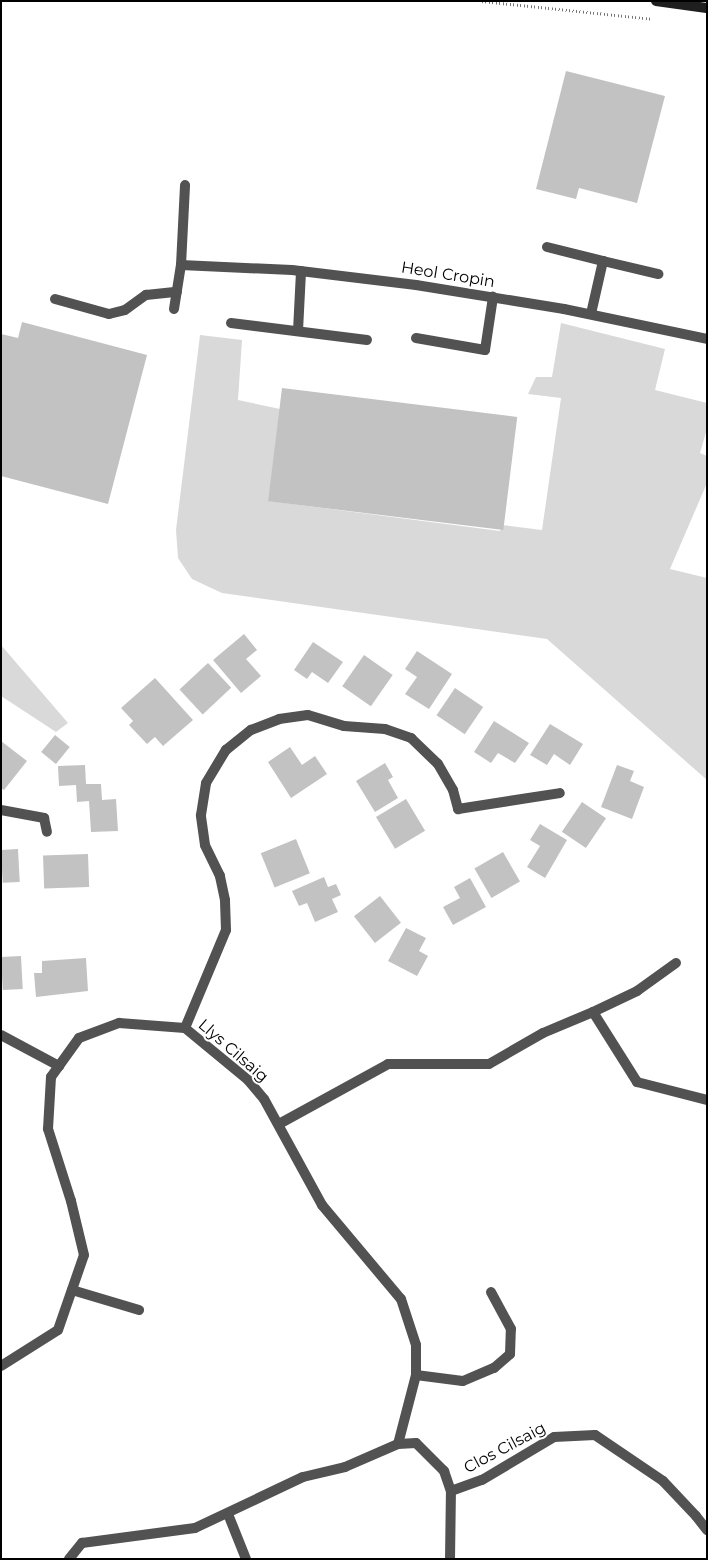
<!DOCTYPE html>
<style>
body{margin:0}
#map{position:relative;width:708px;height:1560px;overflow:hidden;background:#fff;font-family:Montserrat,sans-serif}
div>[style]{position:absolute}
.green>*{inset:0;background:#d9d9d9}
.building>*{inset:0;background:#c2c2c2;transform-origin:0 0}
.path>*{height:3px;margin-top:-1.5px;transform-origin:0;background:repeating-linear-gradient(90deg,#747474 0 1px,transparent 0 3.5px)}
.lane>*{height:10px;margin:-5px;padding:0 5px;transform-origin:5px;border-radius:5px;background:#525252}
.street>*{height:10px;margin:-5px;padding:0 5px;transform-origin:5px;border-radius:5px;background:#525252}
.secondary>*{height:10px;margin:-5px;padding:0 5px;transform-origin:5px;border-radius:5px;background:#1f1f1f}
span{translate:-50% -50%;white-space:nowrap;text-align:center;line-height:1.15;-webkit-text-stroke:4px #fff;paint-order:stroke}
.street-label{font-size:16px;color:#000}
.frame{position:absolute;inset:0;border:2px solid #000;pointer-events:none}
</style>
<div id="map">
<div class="green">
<div style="clip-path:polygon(561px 323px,665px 349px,655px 390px,707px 403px,707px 429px,700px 453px,707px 456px,707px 483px,670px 569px,707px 578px,707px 780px,547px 639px,222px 593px,192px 579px,178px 558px,176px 530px,200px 335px,242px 340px,238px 400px,280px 409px,269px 501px,500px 531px,502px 525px,542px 530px,561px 398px,528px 394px,536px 377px,552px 377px)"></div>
<div style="clip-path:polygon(1px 645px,68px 723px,56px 732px,1px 696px)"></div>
</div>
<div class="building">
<div style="clip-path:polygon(566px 71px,665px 96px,637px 203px,579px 188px,576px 199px,536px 189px)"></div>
<div style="clip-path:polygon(22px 322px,147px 355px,108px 504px,1px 476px,1px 334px,18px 338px)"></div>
<div style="left:282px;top:388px;width:237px;height:114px;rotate:7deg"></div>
<div style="clip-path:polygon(244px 634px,257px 650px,246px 659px,261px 676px,241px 693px,213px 660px)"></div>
<div style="clip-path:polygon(313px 642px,343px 662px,328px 683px,312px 672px,307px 679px,294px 670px)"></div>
<div style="clip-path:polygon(417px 651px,452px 674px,429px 709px,405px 694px,417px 677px,405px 669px)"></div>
<div style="left:364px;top:655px;width:35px;height:38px;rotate:35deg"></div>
<div style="left:208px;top:663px;width:34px;height:39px;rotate:47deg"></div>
<div style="clip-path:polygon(155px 678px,193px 720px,163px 746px,155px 737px,147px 744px,129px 725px,133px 721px,121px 708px)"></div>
<div style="left:455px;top:688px;width:34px;height:33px;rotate:34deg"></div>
<div style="clip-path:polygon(494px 721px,529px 743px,515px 763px,498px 753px,491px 763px,474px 752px)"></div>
<div style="clip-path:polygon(550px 724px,583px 744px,570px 765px,554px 754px,547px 765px,530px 755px)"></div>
<div style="left:55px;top:735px;width:19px;height:22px;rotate:39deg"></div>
<div style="clip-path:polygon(1px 741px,27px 761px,4px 790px,1px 788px)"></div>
<div style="clip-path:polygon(290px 747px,302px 765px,315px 756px,327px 774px,291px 798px,268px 762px)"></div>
<div style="clip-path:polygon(385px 763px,393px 777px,388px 780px,398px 798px,375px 812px,356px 781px)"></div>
<div style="clip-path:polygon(85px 765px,86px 784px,101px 784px,102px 800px,116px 799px,118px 831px,91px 832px,89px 801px,77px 802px,76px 785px,59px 786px,58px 766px)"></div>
<div style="clip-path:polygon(617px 765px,634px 771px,630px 781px,644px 787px,632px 819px,601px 807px)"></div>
<div style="left:406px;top:799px;width:37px;height:35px;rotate:59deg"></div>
<div style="left:582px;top:802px;width:29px;height:36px;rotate:34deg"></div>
<div style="clip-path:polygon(540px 824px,567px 840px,545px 878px,527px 867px,540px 846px,530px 840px)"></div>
<div style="left:296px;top:839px;width:37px;height:38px;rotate:68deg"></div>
<div style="left:18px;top:849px;width:33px;height:17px;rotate:87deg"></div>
<div style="left:503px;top:852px;width:34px;height:33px;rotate:60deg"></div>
<div style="left:88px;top:854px;width:33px;height:45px;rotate:88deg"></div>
<div style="clip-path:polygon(324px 877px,328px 887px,336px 884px,341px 895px,332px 899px,338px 912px,315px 922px,307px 903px,299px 906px,292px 891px)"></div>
<div style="clip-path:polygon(470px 878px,486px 907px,453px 925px,443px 907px,460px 898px,454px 887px)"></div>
<div style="left:380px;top:896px;width:34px;height:33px;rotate:52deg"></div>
<div style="clip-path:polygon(406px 928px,426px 938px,419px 951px,428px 956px,417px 976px,388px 961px)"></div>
<div style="left:21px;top:956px;width:33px;height:20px;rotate:87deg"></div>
<div style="clip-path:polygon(86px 958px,88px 991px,36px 997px,34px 973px,42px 973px,42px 961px)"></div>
</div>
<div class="path">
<div style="left:482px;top:1px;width:171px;rotate:6deg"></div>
</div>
<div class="lane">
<div style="left:547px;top:247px;width:58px;rotate:14deg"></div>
<div style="left:603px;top:261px;width:54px;rotate:102.8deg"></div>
<div style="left:603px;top:261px;width:57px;rotate:13.3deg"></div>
<div style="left:181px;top:265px;width:111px;rotate:2.6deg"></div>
<div style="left:292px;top:270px;width:125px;rotate:6.9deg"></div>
<div style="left:416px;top:285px;width:150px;rotate:9.2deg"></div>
<div style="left:564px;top:309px;width:146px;rotate:11.8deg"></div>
<div style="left:55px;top:299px;width:56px;rotate:15.5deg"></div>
<div style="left:109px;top:314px;width:16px;rotate:-14deg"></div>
<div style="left:125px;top:310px;width:26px;rotate:-36deg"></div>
<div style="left:146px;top:295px;width:31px;rotate:-6deg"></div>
<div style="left:174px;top:309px;width:45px;rotate:-81deg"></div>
<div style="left:181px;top:265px;width:80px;rotate:-87.1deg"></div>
<div style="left:231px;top:323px;width:137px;rotate:7.1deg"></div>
<div style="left:298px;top:331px;width:60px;rotate:-87.1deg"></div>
<div style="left:416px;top:338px;width:70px;rotate:9.9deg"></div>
<div style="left:485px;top:350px;width:54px;rotate:-81.4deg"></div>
<div style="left:458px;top:809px;width:103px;rotate:-8.9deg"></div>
<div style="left:696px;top:1516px;width:18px;rotate:52deg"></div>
</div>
<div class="street">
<div style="left:1px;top:810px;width:44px;rotate:10.5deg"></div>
<div style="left:44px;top:818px;width:14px;rotate:78deg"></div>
<div style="left:593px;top:1012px;width:49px;rotate:-25.5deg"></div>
<div style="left:637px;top:991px;width:48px;rotate:-35.7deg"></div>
<div style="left:185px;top:1028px;width:106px;rotate:-67.3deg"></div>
<div style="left:226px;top:930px;width:30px;rotate:-92deg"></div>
<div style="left:225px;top:900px;width:25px;rotate:-102deg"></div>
<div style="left:220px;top:876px;width:34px;rotate:-116deg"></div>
<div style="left:205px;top:845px;width:30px;rotate:-98deg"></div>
<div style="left:201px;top:815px;width:32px;rotate:-81deg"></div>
<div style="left:206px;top:783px;width:39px;rotate:-59deg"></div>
<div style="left:226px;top:750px;width:32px;rotate:-39deg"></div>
<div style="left:251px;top:730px;width:30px;rotate:-21deg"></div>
<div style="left:279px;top:719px;width:29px;rotate:-8deg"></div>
<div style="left:308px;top:715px;width:38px;rotate:17deg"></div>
<div style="left:344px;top:726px;width:41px;rotate:4.2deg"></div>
<div style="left:385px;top:729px;width:28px;rotate:19deg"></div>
<div style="left:411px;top:738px;width:37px;rotate:44deg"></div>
<div style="left:438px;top:764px;width:30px;rotate:60deg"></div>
<div style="left:453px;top:790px;width:20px;rotate:75deg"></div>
<div style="left:1px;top:1035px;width:66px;rotate:28.1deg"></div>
<div style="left:279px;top:1124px;width:124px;rotate:-28.8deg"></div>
<div style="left:388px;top:1064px;width:101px"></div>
<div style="left:489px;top:1064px;width:62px;rotate:-29.9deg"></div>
<div style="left:543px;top:1033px;width:54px;rotate:-22.8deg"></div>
<div style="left:593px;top:1012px;width:83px;rotate:57.8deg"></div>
<div style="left:637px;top:1082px;width:72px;rotate:14.4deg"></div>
<div style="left:72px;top:1290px;width:70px;rotate:16.6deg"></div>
<div style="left:1px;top:1366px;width:67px;rotate:-32.3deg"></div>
<div style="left:58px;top:1330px;width:79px;rotate:-70.9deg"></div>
<div style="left:84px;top:1255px;width:56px;rotate:-103.5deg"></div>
<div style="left:71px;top:1201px;width:76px;rotate:-107.7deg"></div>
<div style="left:48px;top:1129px;width:52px;rotate:-86.7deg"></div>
<div style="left:51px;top:1077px;width:48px;rotate:-54.3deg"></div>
<div style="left:79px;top:1038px;width:43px;rotate:-20.6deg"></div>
<div style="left:119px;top:1023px;width:66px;rotate:4.3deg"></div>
<div style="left:185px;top:1028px;width:82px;rotate:39.5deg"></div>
<div style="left:248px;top:1080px;width:25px;rotate:50deg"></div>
<div style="left:264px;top:1099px;width:121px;rotate:61.3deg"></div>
<div style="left:322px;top:1205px;width:123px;rotate:50deg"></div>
<div style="left:401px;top:1299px;width:48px;rotate:71.9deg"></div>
<div style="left:416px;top:1345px;width:30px;rotate:90deg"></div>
<div style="left:416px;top:1375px;width:71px;rotate:104.6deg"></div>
<div style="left:416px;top:1375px;width:47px;rotate:7.3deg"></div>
<div style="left:463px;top:1381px;width:34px;rotate:-23deg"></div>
<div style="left:494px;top:1368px;width:21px;rotate:-41deg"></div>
<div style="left:510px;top:1354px;width:25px;rotate:-88deg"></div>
<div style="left:511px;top:1329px;width:42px;rotate:-118.4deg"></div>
<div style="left:228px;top:1514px;width:48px;rotate:68.2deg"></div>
<div style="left:69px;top:1559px;width:21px;rotate:-51deg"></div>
<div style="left:82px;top:1543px;width:114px;rotate:-7.6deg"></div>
<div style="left:195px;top:1528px;width:119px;rotate:-25.3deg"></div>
<div style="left:303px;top:1477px;width:43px;rotate:-13.4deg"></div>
<div style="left:345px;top:1467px;width:58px;rotate:-23.5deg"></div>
<div style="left:398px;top:1444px;width:18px;rotate:-3deg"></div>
<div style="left:416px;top:1443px;width:40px;rotate:45deg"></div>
<div style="left:444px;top:1471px;width:21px;rotate:71deg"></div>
<div style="left:451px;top:1491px;width:33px;rotate:-20deg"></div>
<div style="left:482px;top:1480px;width:84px;rotate:-30.8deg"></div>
<div style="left:554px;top:1437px;width:41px;rotate:-2.8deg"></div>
<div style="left:595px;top:1435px;width:82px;rotate:34.1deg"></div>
<div style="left:663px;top:1481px;width:48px;rotate:46.7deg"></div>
<div style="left:450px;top:1559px;width:68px;rotate:-89.2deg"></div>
</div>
<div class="secondary">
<div style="left:656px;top:1px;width:51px;rotate:7.8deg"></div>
</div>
<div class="street-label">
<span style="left:448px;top:275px;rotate:9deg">Heol Cropin</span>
<span style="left:233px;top:1051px;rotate:41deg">Llys Cilsaig</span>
<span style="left:505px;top:1448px;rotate:-28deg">Clos Cilsaig</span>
</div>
<div class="frame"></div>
</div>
